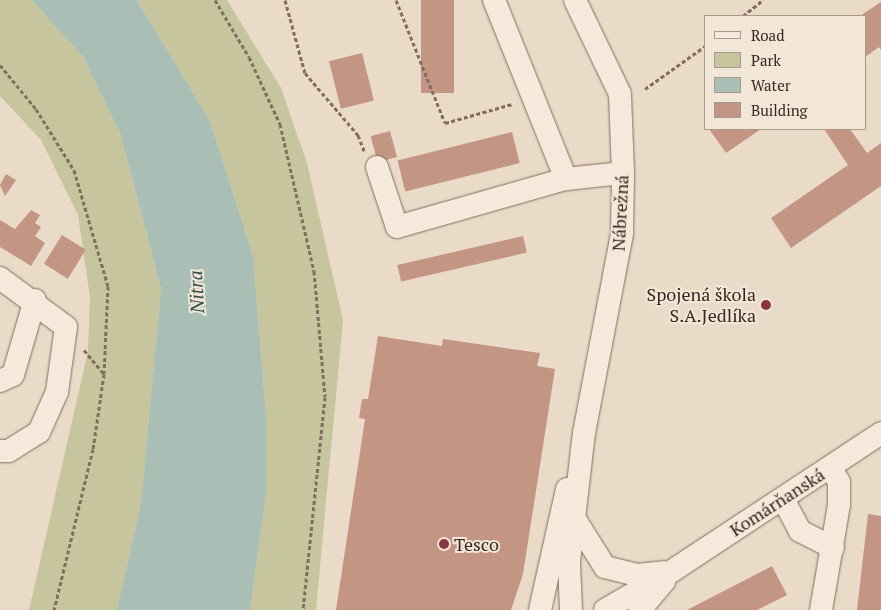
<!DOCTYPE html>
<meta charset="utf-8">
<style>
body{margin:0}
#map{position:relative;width:881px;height:610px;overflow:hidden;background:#e9dbc8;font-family:"PT Serif",serif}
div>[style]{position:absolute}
.green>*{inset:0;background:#c6c59d}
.water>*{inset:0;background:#a9beb5}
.building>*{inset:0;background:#c39583;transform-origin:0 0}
.path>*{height:3px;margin-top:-1.5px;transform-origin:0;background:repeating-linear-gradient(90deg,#836d5f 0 4px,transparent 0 6.5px)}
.roads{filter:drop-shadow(0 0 1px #836d5f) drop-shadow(0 0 1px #836d5f)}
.minor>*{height:22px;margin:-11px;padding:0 11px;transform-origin:11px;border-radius:11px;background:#f5e9db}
.dots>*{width:14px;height:14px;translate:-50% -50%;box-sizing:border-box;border:2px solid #f2e6d7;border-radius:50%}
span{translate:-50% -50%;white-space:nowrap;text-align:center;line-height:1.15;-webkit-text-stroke:4px #f2e6d7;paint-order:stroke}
.street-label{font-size:18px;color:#352821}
.poi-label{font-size:18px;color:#352821}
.right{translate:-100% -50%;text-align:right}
.left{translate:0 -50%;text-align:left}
.water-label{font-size:19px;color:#32534d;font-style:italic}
.legend{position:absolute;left:704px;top:15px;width:162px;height:115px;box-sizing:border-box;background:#f2e6d7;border:1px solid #a69a8e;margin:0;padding:6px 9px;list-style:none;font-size:15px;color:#352821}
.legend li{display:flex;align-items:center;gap:10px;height:25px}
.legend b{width:25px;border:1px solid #a69a8e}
</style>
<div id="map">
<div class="green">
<div style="clip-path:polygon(0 0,32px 0,83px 57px,120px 133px,161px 290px,141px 503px,117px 610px,29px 610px,88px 351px,90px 297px,78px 215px,41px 140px,0 96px)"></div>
<div style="clip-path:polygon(137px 0,227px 0,281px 88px,307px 163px,343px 320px,316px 610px,250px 610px,266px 494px,266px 414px,253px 256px,210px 121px)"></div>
</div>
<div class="water">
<div style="clip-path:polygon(32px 0,137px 0,210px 121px,253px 256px,266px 415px,266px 494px,250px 610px,117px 610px,141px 503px,161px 289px,120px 133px,83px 57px)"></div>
</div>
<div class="building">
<div style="left:421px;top:0;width:33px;height:93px"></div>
<div style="clip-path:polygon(881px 2px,881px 50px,879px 47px,865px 57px,865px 16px,860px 16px)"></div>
<div style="left:362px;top:53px;width:49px;height:34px;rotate:76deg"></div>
<div style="clip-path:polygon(709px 129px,761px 129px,726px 153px)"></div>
<div style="clip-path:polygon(824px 129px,850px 129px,867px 153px,881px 143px,881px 186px,791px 248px,771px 218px,848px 165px)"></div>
<div style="left:390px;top:131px;width:27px;height:20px;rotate:75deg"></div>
<div style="left:512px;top:132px;width:32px;height:118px;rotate:76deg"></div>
<div style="clip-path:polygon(6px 174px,16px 180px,5px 196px,0 185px)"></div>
<div style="clip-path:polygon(31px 210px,40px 215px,35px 223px,41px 227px,35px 236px,45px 243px,31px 266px,0 247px,0 220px,15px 229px)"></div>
<div style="left:62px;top:235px;width:28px;height:34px;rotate:32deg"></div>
<div style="left:523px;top:236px;width:17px;height:129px;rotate:77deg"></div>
<div style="clip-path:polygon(378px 336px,442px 346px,443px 339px,540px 353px,537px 366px,555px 369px,523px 574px,511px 610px,336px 610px,365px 419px,359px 418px,362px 399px,368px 399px)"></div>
<div style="clip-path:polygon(868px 514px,881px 516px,881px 610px,857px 610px)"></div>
<div style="clip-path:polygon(772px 566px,787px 595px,757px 610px,687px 610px)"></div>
</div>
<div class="path">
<div style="left:215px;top:0;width:66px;rotate:59.2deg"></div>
<div style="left:249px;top:57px;width:74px;rotate:65.2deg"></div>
<div style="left:280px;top:124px;width:151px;rotate:77deg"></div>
<div style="left:314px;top:271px;width:126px;rotate:85deg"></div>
<div style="left:325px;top:397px;width:214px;rotate:95.9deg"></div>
<div style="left:285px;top:0;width:76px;rotate:74.7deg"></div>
<div style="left:305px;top:73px;width:82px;rotate:49.5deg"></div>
<div style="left:358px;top:135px;width:17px;rotate:69deg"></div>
<div style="left:396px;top:0;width:132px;rotate:68.3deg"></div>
<div style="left:445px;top:123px;width:70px;rotate:-15.8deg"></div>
<div style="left:743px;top:16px;width:26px;rotate:-39deg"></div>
<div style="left:0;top:65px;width:57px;rotate:50.7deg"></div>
<div style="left:36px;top:109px;width:72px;rotate:58.1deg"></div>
<div style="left:74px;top:170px;width:121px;rotate:73.7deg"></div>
<div style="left:108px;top:286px;width:88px;rotate:92.6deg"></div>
<div style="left:104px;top:374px;width:76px;rotate:98.3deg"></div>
<div style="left:93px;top:449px;width:166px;rotate:103.6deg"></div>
<div style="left:645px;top:89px;width:74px;rotate:-35.6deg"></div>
<div style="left:84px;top:350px;width:31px;rotate:50deg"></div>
</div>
<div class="roads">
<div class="minor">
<div style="left:494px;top:0;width:193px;rotate:68.1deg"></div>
<div style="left:377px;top:167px;width:63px;rotate:71.6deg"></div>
<div style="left:397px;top:227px;width:176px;rotate:-15.9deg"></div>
<div style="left:566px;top:179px;width:57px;rotate:-6deg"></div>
<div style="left:0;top:278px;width:82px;rotate:36.6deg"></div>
<div style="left:66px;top:327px;width:66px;rotate:97.9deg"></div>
<div style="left:57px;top:392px;width:44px;rotate:114.2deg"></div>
<div style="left:39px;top:432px;width:36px;rotate:148deg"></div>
<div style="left:8px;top:451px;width:8px;rotate:180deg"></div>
<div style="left:0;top:381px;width:14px;rotate:-25deg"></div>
<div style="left:13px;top:375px;width:78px;rotate:-73.7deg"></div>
<div style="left:783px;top:499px;width:36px;rotate:62deg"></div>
<div style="left:800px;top:531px;width:37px;rotate:27deg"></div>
<div style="left:574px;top:518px;width:58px;rotate:57.7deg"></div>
<div style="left:605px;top:567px;width:33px;rotate:14deg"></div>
<div style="left:637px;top:575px;width:27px;rotate:-6deg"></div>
<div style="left:540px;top:610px;width:124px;rotate:-77.4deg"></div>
<div style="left:571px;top:610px;width:48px;rotate:-92.4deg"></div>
<div style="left:569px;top:562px;width:130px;rotate:-83.4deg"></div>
<div style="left:584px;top:433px;width:204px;rotate:-79.2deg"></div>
<div style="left:622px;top:233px;width:60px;rotate:-89deg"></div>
<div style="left:623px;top:173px;width:79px;rotate:-92.2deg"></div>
<div style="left:620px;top:94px;width:104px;rotate:-115.6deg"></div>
<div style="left:605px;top:610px;width:78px;rotate:-30.2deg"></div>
<div style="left:672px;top:571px;width:250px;rotate:-33.4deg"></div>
<div style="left:640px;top:610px;width:38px;rotate:-50deg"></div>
<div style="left:821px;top:610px;width:107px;rotate:-80.3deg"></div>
<div style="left:839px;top:505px;width:23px;rotate:-90deg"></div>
<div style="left:839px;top:482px;width:17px;rotate:-121deg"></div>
</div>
</div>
<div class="dots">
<div style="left:766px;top:305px;background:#8b3643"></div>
<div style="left:444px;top:544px;background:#8b3643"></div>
</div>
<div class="street-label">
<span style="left:620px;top:213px;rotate:-87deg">Nábrežná</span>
<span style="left:777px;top:502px;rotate:-33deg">Komárňanská</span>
</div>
<div class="poi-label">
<span class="right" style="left:756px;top:305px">Spojená škola<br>S.A.Jedlíka</span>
<span class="left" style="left:454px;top:544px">Tesco</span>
</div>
<div class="water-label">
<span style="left:196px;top:292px;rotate:-93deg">Nitra</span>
</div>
<ul class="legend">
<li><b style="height:6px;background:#f5e9db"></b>Road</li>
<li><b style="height:14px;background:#c6c59d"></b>Park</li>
<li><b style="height:14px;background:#a9beb5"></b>Water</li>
<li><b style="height:14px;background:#c39583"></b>Building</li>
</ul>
</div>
